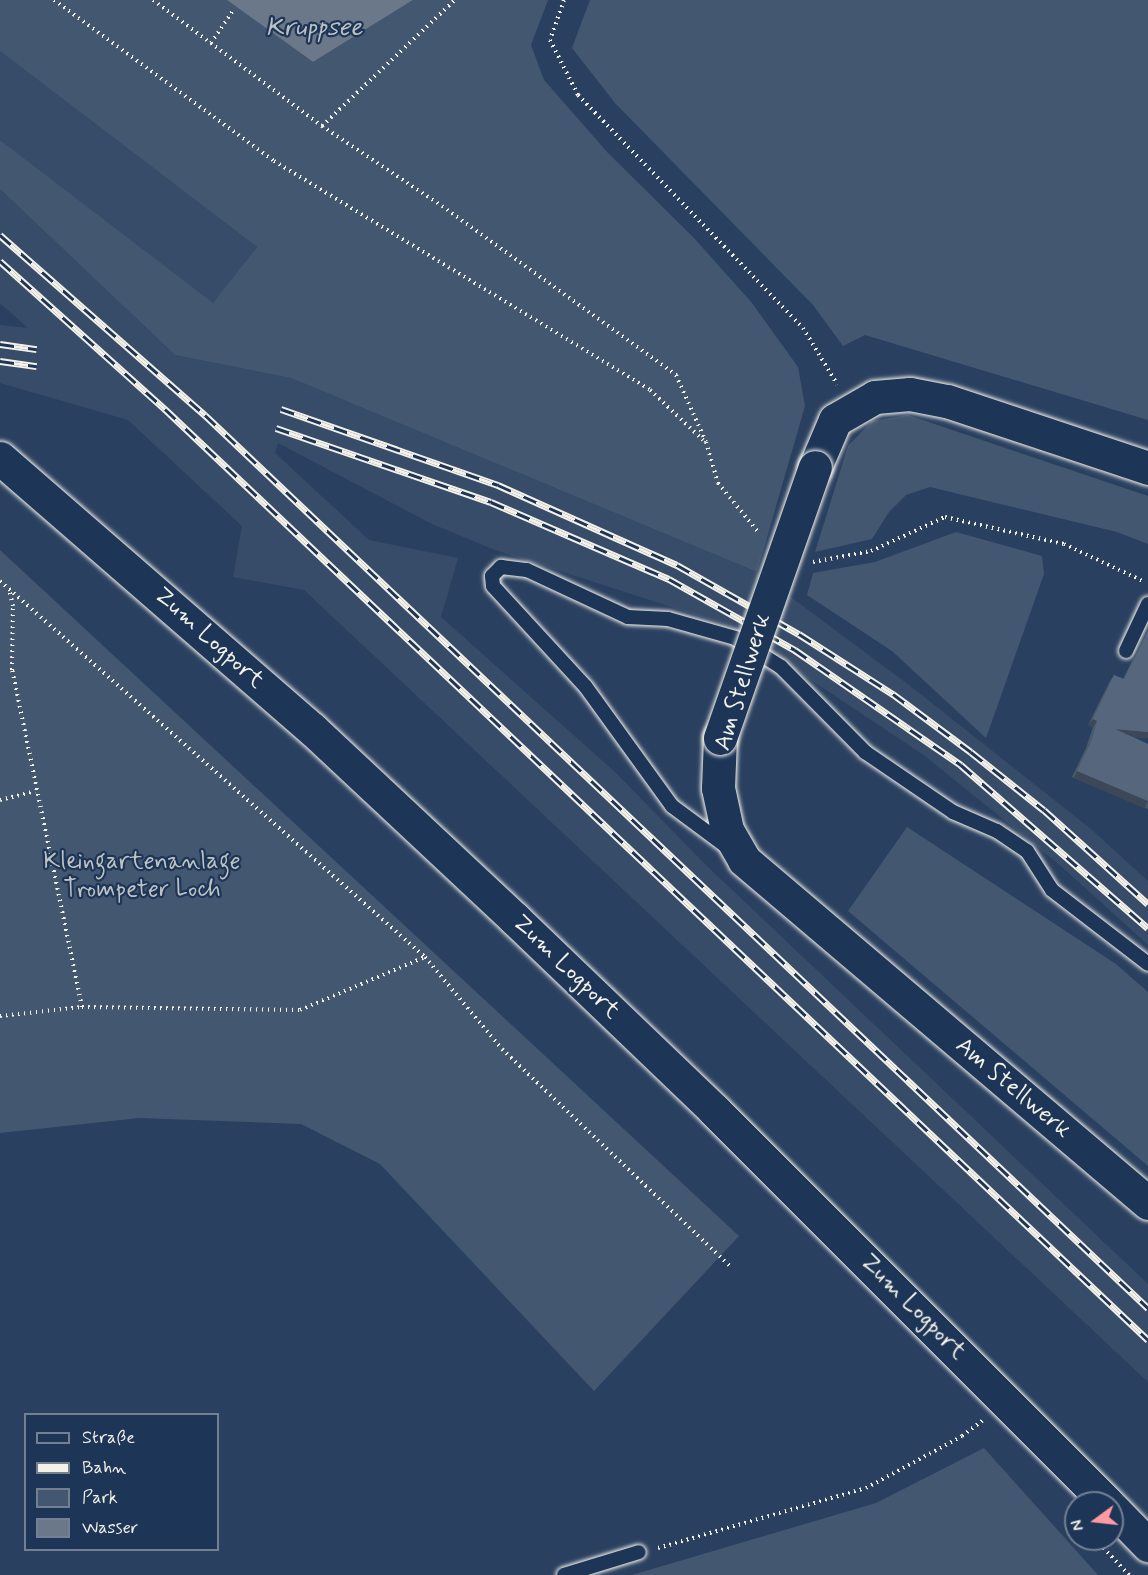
<!DOCTYPE html>
<meta charset="utf-8">
<style>
body{margin:0}
#map{position:relative;width:1148px;height:1575px;overflow:hidden;background:#2a4060;font-family:Mynerve,sans-serif}
div>[style]{position:absolute}
.built>*{inset:0;background:#374c69}
.green>*{inset:0;background:#445771}
.water>*{inset:0;background:#6a788a}
.path>*{height:4px;margin-top:-2px;transform-origin:0;background:repeating-linear-gradient(90deg,#f4f1e8 0 1.5px,transparent 0 6px)}
.roads{filter:drop-shadow(0 0 2px #f4f1e8) drop-shadow(0 0 2px #f4f1e8)}
.service>*{height:14px;margin:-7px;padding:0 7px;transform-origin:7px;border-radius:7px;background:#1d3557}
.tertiary>*{height:33px;margin:-16.5px;padding:0 16.5px;transform-origin:16.5px;border-radius:16.5px;background:#1d3557}
.secondary>*{height:33px;margin:-16.5px;padding:0 16.5px;transform-origin:16.5px;border-radius:16.5px;background:#1d3557}
.rail>*{height:7px;margin-top:-3.5px;transform-origin:0;background:repeating-linear-gradient(90deg,#1d3557 0 14px,#f4f1e8 0 28px);box-sizing:border-box;border-block:2px solid #f4f1e8}
.bridges{filter:drop-shadow(0 0 2px #f4f1e8) drop-shadow(0 0 2px #f4f1e8)}
.tertiary-bridge>*{height:33px;margin:-16.5px;padding:0 16.5px;transform-origin:16.5px;border-radius:16.5px;background:#1d3557}
.wall>*{inset:0;background:#4a596c}
.shaded-wall>*{inset:0;background:#3c4858;transform-origin:0 0}
.building>*{inset:0;background:#56677d}
span{translate:-50% -50%;white-space:nowrap;text-align:center;line-height:1.15;-webkit-text-stroke:4.5px #1d3557;paint-order:stroke}
.street-label{font-size:24px;color:#f4f1e8}
.park-label{font-size:24px;color:#bfc3c4}
.water-label{font-size:26px;color:#bdc1c2;font-style:italic}
.legend{position:absolute;left:24px;top:1413px;width:195px;height:138px;box-sizing:border-box;background:#1d3557;border:2px solid #738091;margin:0;padding:8px 10px;list-style:none;font-size:18px;color:#f4f1e8}
.legend li{display:flex;align-items:center;gap:12px;height:30px}
.legend b{width:30px;border:2px solid #738091}
.north{position:absolute;left:1064px;top:1491px;width:60px;height:60px;box-sizing:border-box;background:#1d3557;border:2px solid #738091;border-radius:50%;rotate:255deg;font-size:16px;font-weight:700;line-height:24px;text-align:center;color:#f4f1e8}
.north::after{content:'';display:block;margin:auto;width:21px;height:27px;background:#ff9aa2;clip-path:polygon(50% 0,100% 100%,50% 72%,0 100%)}
</style>
<div id="map">
<div class="built">
<div style="clip-path:polygon(0 51px,257px 247px,213px 304px,0 140px)"></div>
<div style="clip-path:polygon(0 189px,175px 355px,291px 378px,757px 572px,909px 685px,1091px 829px,1148px 881px,1148px 945px,1062px 867px,925px 756px,730px 626px,495px 550px,430px 523px,278px 443px,275px 453px,369px 540px,458px 558px,441px 617px,615px 772px,707px 866px,1148px 1284px,1148px 1382px,304px 590px,233px 577px,242px 526px,128px 420px,0 383px,0 325px,28px 328px,0 303px)"></div>
</div>
<div class="green">
<div style="clip-path:polygon(0 0,227px 0,313px 62px,413px 0,548px 0,531px 45px,544px 80px,608px 153px,694px 238px,752px 303px,798px 367px,805px 406px,757px 572px,291px 378px,175px 355px,0 189px,0 140px,213px 303px,257px 247px,0 51px)"></div>
<div style="clip-path:polygon(590px 0,1148px 0,1148px 420px,865px 335px,843px 346px,813px 305px,615px 103px,572px 48px)"></div>
<div style="clip-path:polygon(908px 415px,1148px 496px,1148px 544px,1117px 532px,930px 487px,906px 495px,889px 512px,872px 539px,815px 552px,848px 446px,872px 421px)"></div>
<div style="clip-path:polygon(956px 532px,1042px 556px,1044px 574px,986px 738px,892px 651px,807px 595px,813px 573px,875px 562px)"></div>
<div style="clip-path:polygon(0 550px,739px 1236px,594px 1391px,380px 1164px,301px 1124px,139px 1118px,0 1133px)"></div>
<div style="clip-path:polygon(907px 827px,1116px 964px,1148px 992px,1148px 1166px,848px 911px)"></div>
<div style="clip-path:polygon(984px 1448px,1098px 1575px,632px 1575px,876px 1503px)"></div>
</div>
<div class="water">
<div style="clip-path:polygon(227px 0,413px 0,313px 62px)"></div>
</div>
<div class="path">
<div style="left:54px;top:0;width:273px;rotate:36.2deg"></div>
<div style="left:274px;top:161px;width:440px;rotate:31.3deg"></div>
<div style="left:650px;top:390px;width:73px;rotate:43.3deg"></div>
<div style="left:153px;top:0;width:211px;rotate:36.7deg"></div>
<div style="left:322px;top:126px;width:144px;rotate:33.7deg"></div>
<div style="left:442px;top:206px;width:289px;rotate:35.8deg"></div>
<div style="left:676px;top:375px;width:73px;rotate:65.9deg"></div>
<div style="left:706px;top:442px;width:43px;rotate:73.7deg"></div>
<div style="left:718px;top:483px;width:65px;rotate:50.6deg"></div>
<div style="left:564px;top:0;width:42px;rotate:109.3deg"></div>
<div style="left:550px;top:40px;width:62px;rotate:63deg"></div>
<div style="left:578px;top:95px;width:324px;rotate:46deg"></div>
<div style="left:803px;top:328px;width:66px;rotate:58.7deg"></div>
<div style="left:211px;top:43px;width:41px;rotate:-55.9deg"></div>
<div style="left:322px;top:126px;width:183px;rotate:-43.5deg"></div>
<div style="left:813px;top:562px;width:59px;rotate:-10.7deg"></div>
<div style="left:871px;top:551px;width:81px;rotate:-24.7deg"></div>
<div style="left:945px;top:517px;width:122px;rotate:12.8deg"></div>
<div style="left:1064px;top:544px;width:89px;rotate:25.1deg"></div>
<div style="left:0;top:581px;width:567px;rotate:41.5deg"></div>
<div style="left:425px;top:957px;width:120px;rotate:50.1deg"></div>
<div style="left:502px;top:1049px;width:316px;rotate:43.6deg"></div>
<div style="left:0;top:800px;width:36px;rotate:-14deg"></div>
<div style="left:82px;top:1007px;width:218px;rotate:0.8deg"></div>
<div style="left:300px;top:1010px;width:136px;rotate:-23deg"></div>
<div style="left:0;top:1016px;width:82px;rotate:-6.3deg"></div>
<div style="left:82px;top:1007px;width:344px;rotate:-101.7deg"></div>
<div style="left:12px;top:670px;width:64px;rotate:-89.1deg"></div>
<div style="left:13px;top:606px;width:17px;rotate:-103deg"></div>
<div style="left:1095px;top:1539px;width:50px;rotate:46.6deg"></div>
<div style="left:658px;top:1548px;width:216px;rotate:-16.1deg"></div>
<div style="left:866px;top:1488px;width:109px;rotate:-28.4deg"></div>
<div style="left:962px;top:1436px;width:26px;rotate:-37deg"></div>
</div>
<div class="roads">
<div class="service">
<div style="left:1126px;top:651px;width:52px;rotate:-64.9deg"></div>
<div style="left:726px;top:846px;width:67px;rotate:-143.5deg"></div>
<div style="left:672px;top:806px;width:148px;rotate:-125.9deg"></div>
<div style="left:585px;top:686px;width:136px;rotate:-132.6deg"></div>
<div style="left:493px;top:586px;width:10px;rotate:-96deg"></div>
<div style="left:492px;top:576px;width:13px;rotate:-45deg"></div>
<div style="left:501px;top:567px;width:26px;rotate:7deg"></div>
<div style="left:527px;top:570px;width:111px;rotate:25deg"></div>
<div style="left:628px;top:617px;width:40px;rotate:2.9deg"></div>
<div style="left:668px;top:619px;width:70px;rotate:15.8deg"></div>
<div style="left:735px;top:638px;width:54px;rotate:32.2deg"></div>
<div style="left:781px;top:667px;width:120px;rotate:45.3deg"></div>
<div style="left:865px;top:752px;width:107px;rotate:34.3deg"></div>
<div style="left:953px;top:812px;width:48px;rotate:23.4deg"></div>
<div style="left:997px;top:831px;width:36px;rotate:34deg"></div>
<div style="left:1027px;top:851px;width:46px;rotate:57.3deg"></div>
<div style="left:1052px;top:890px;width:121px;rotate:37.6deg"></div>
<div style="left:564px;top:1575px;width:78px;rotate:-17deg"></div>
</div>
<div class="tertiary">
<div style="left:815px;top:467px;width:51px;rotate:-66.9deg"></div>
<div style="left:835px;top:420px;width:46px;rotate:-29.9deg"></div>
<div style="left:875px;top:397px;width:35px;rotate:-5deg"></div>
<div style="left:910px;top:394px;width:38px;rotate:11deg"></div>
<div style="left:947px;top:401px;width:212px;rotate:18.4deg"></div>
<div style="left:720px;top:738px;width:50px;rotate:92.3deg"></div>
<div style="left:718px;top:788px;width:43px;rotate:77.9deg"></div>
<div style="left:727px;top:830px;width:34px;rotate:60deg"></div>
<div style="left:744px;top:860px;width:530px;rotate:40.33deg"></div>
</div>
<div class="secondary">
<div style="left:0;top:458px;width:413px;rotate:41deg"></div>
<div style="left:312px;top:729px;width:278px;rotate:43.1deg"></div>
<div style="left:515px;top:919px;width:276px;rotate:43.8deg"></div>
<div style="left:714px;top:1110px;width:556px;rotate:45deg"></div>
<div style="left:1112px;top:1508px;width:52px;rotate:45.8deg"></div>
</div>
</div>
<div class="rail">
<div style="left:0;top:235px;width:273px;rotate:41.3deg"></div>
<div style="left:205px;top:415px;width:1299px;rotate:43.44deg"></div>
<div style="left:0;top:261px;width:222px;rotate:41.9deg"></div>
<div style="left:165px;top:409px;width:1354px;rotate:43.44deg"></div>
<div style="left:0;top:344px;width:37px;rotate:8deg"></div>
<div style="left:0;top:361px;width:37px;rotate:8deg"></div>
<div style="left:281px;top:409px;width:230px;rotate:19.3deg"></div>
<div style="left:498px;top:485px;width:196px;rotate:24.1deg"></div>
<div style="left:677px;top:565px;width:140px;rotate:29.5deg"></div>
<div style="left:799px;top:634px;width:112px;rotate:32.6deg"></div>
<div style="left:893px;top:694px;width:97px;rotate:36.6deg"></div>
<div style="left:971px;top:752px;width:93px;rotate:38.5deg"></div>
<div style="left:1044px;top:810px;width:140px;rotate:42.1deg"></div>
<div style="left:276px;top:428px;width:227px;rotate:19deg"></div>
<div style="left:491px;top:502px;width:194px;rotate:23.4deg"></div>
<div style="left:669px;top:579px;width:145px;rotate:29.4deg"></div>
<div style="left:795px;top:650px;width:202px;rotate:34.7deg"></div>
<div style="left:961px;top:765px;width:248px;rotate:41.1deg"></div>
</div>
<div class="bridges">
<div class="tertiary-bridge">
<div style="left:720px;top:738px;width:287px;rotate:-70.7deg"></div>
</div>
</div>
<div class="wall">
<div style="clip-path:polygon(1148px 629px,1148px 738px,1133px 737px,1148px 744px,1148px 809px,1072px 777px,1086px 748px,1093px 727px,1088px 725px,1110px 681px,1114px 675px,1123px 679px)"></div>
</div>
<div class="shaded-wall">
<div style="clip-path:polygon(1093px 719px,1097px 721px,1093px 727px,1088px 725px)"></div>
<div style="clip-path:polygon(1115px 729px,1148px 732px,1148px 738px,1110px 735px)"></div>
<div style="left:1077px;top:771px;width:77px;height:8px;rotate:23deg"></div>
</div>
<div class="building">
<div style="clip-path:polygon(1148px 631px,1148px 732px,1115px 729px,1148px 744px,1148px 801px,1077px 771px,1091px 742px,1097px 721px,1093px 719px,1114px 675px,1124px 679px)"></div>
</div>
<div class="street-label">
<span style="left:209px;top:638px;rotate:42deg">Zum Logport</span>
<span style="left:743px;top:682px;rotate:-73deg">Am Stellwerk</span>
<span style="left:566px;top:967px;rotate:44deg">Zum Logport</span>
<span style="left:1013px;top:1088px;rotate:40deg">Am Stellwerk</span>
<span style="left:913px;top:1307px;rotate:45deg">Zum Logport</span>
</div>
<div class="park-label">
<span style="left:142px;top:876px">Kleingartenanlage<br>Trompeter Loch</span>
</div>
<div class="water-label">
<span style="left:314px;top:29px">Kruppsee</span>
</div>
<ul class="legend">
<li><b style="height:8px;background:#1d3557"></b>Straße</li>
<li><b style="height:8px;background:#f4f1e8"></b>Bahn</li>
<li><b style="height:16px;background:#445771"></b>Park</li>
<li><b style="height:16px;background:#6a788a"></b>Wasser</li>
</ul>
<div class="north">N</div>
</div>
